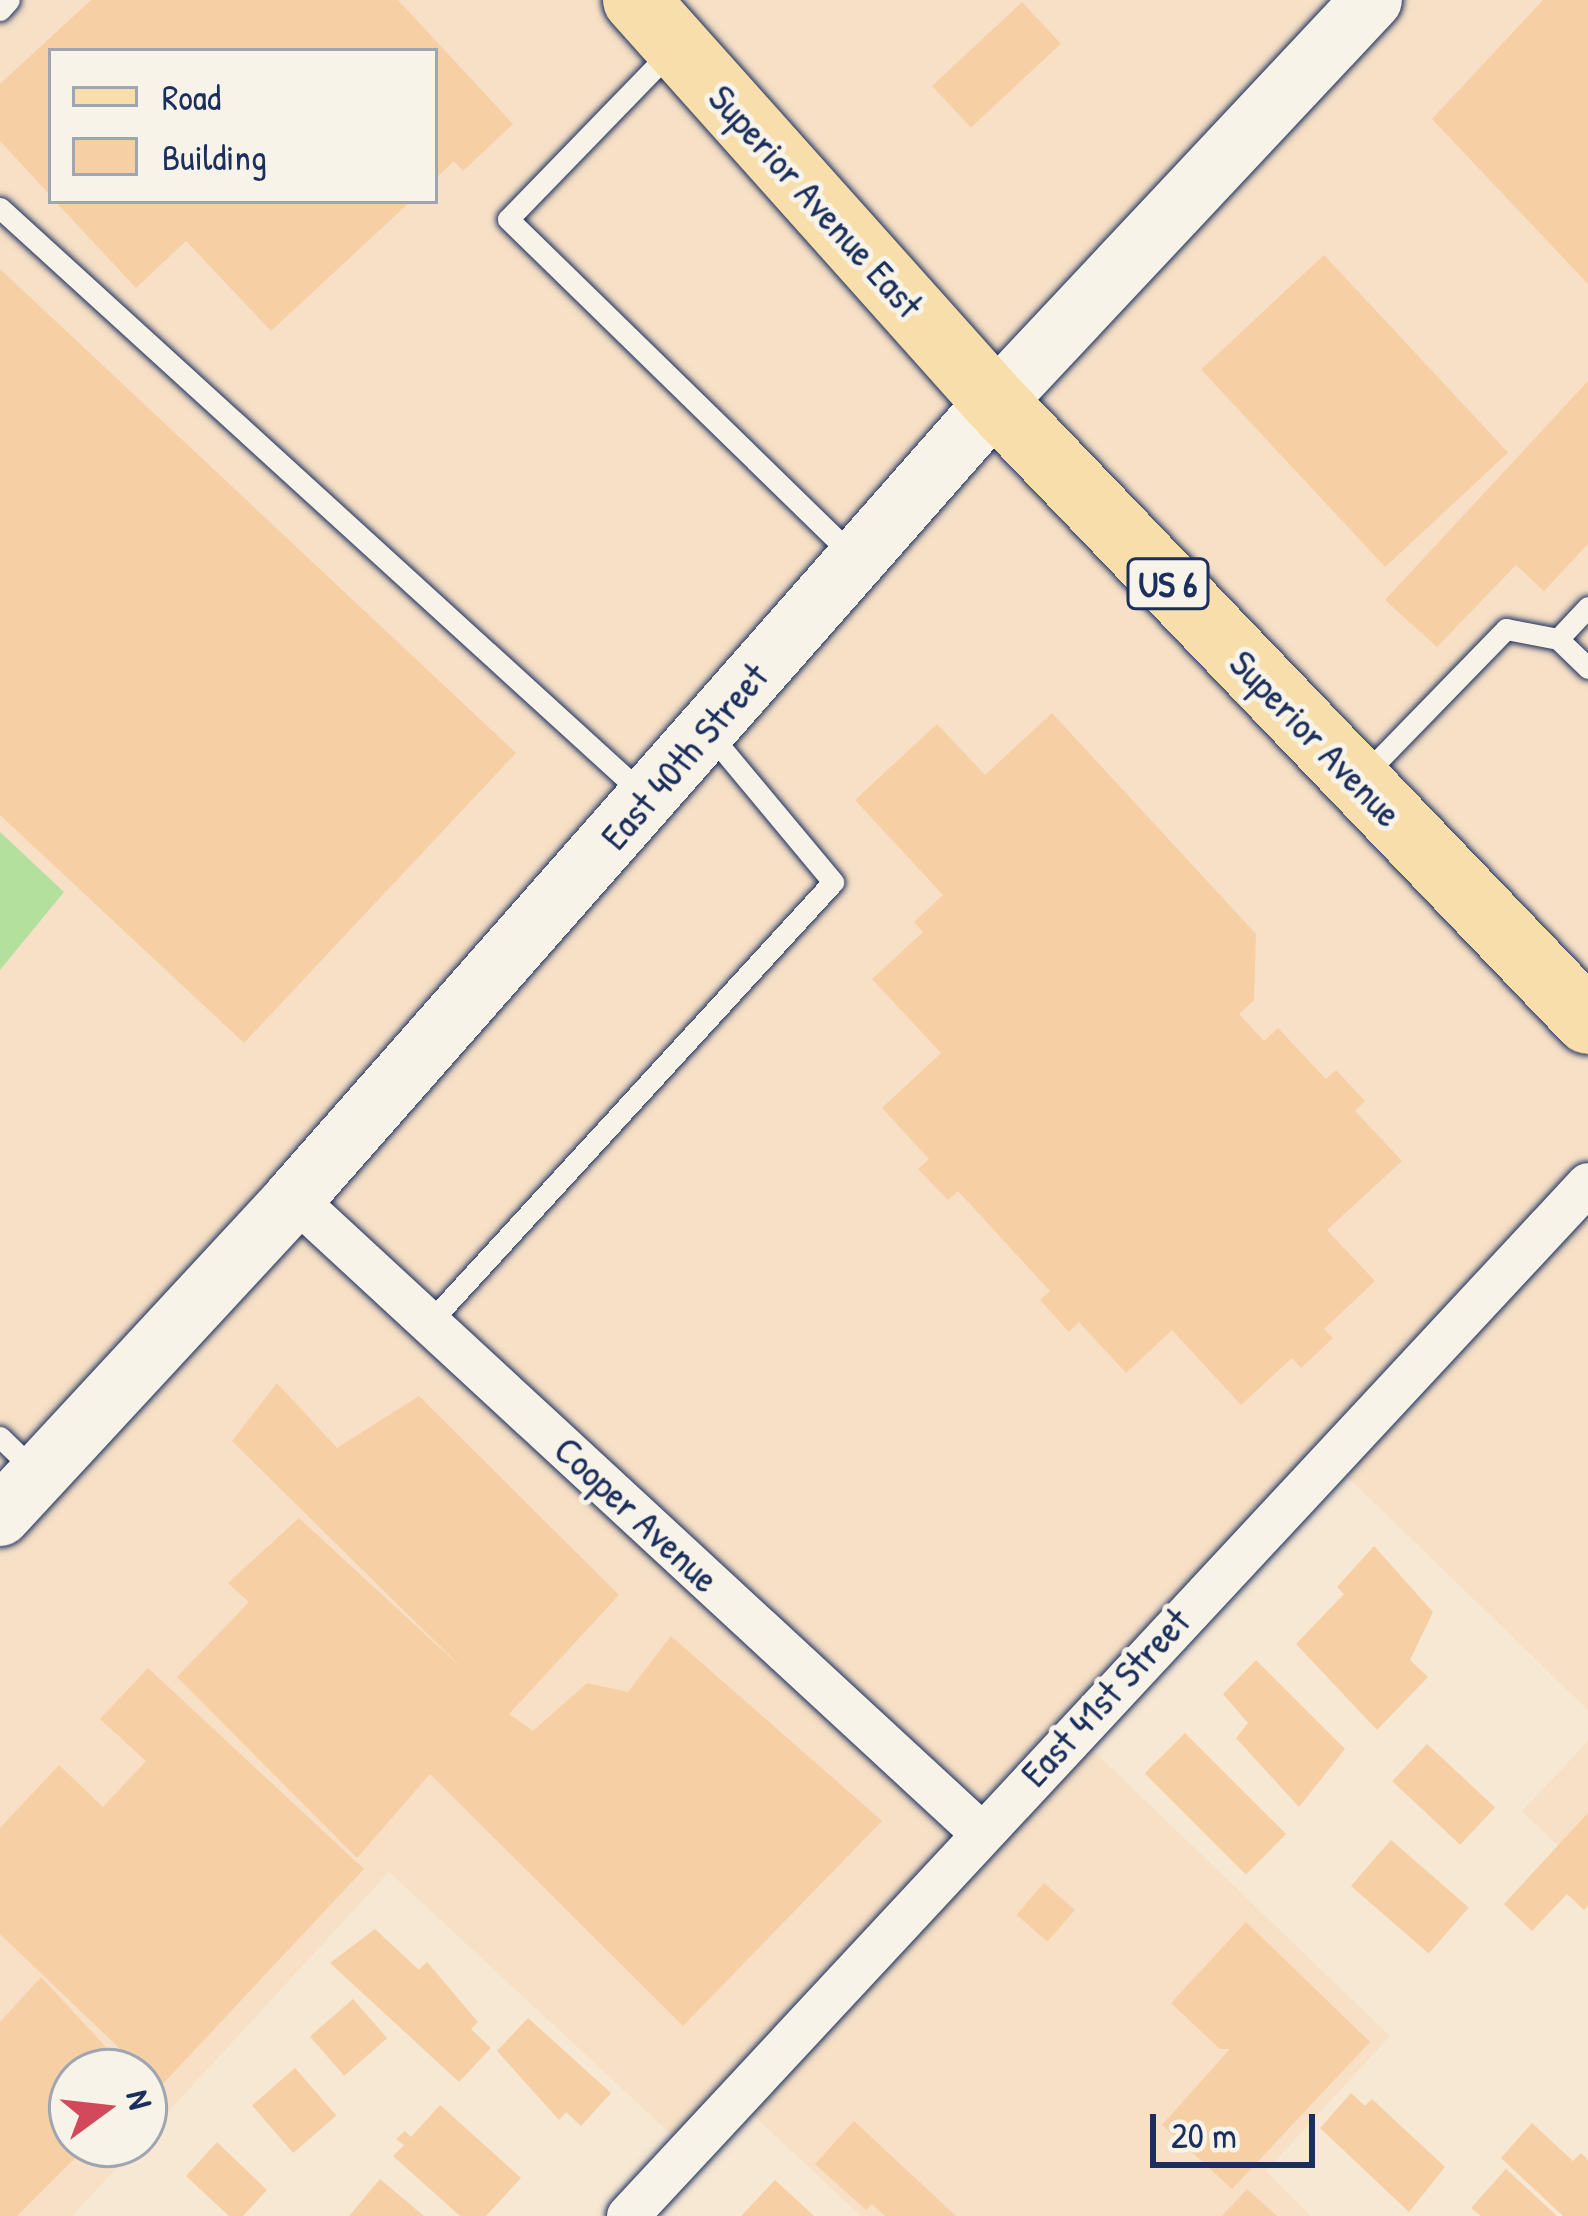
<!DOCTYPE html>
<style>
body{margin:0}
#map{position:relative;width:1588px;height:2216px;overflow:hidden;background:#f7e8d4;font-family:"Patrick Hand",sans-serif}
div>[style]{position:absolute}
.built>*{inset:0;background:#f7e0c6}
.green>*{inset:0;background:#b4e09e}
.building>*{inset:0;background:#f6cfa5;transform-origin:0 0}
.roads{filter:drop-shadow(0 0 3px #1b2f5e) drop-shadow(0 0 3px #1b2f5e)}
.lane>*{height:21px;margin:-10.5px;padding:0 10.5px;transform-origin:10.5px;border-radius:10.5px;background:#f7f3e8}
.street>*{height:42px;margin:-21px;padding:0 21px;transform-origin:21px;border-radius:21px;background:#f7f3e8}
.secondary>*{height:60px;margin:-30px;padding:0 30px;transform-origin:30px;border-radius:30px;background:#f7f3e8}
.primary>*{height:66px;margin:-33px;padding:0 33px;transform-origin:33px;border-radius:33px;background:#f8deab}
span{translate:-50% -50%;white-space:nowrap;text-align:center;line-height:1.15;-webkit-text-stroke:10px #f7f3e8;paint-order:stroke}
.shield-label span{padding:3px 9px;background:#f7f3e8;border:3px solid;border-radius:9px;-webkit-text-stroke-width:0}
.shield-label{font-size:36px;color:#1b2f5e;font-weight:700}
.street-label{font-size:39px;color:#1b2f5e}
.legend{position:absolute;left:48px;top:48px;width:390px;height:156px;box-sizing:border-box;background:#f7f3e8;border:3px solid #9fa5b1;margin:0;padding:15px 21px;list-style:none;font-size:36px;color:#1b2f5e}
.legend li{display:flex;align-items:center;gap:24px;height:60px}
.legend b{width:60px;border:3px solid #9fa5b1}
.north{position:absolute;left:48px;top:2048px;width:120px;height:120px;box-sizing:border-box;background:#f7f3e8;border:3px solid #9fa5b1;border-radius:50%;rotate:75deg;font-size:33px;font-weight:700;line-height:48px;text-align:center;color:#1b2f5e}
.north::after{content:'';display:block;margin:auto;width:42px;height:54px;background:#d1495b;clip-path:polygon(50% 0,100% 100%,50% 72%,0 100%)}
.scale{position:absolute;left:1150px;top:2114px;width:165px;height:54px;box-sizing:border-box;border:6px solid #1b2f5e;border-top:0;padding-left:15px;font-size:36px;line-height:42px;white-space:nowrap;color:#1b2f5e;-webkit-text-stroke:9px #f7f3e8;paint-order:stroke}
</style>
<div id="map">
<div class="built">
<div style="clip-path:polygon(evenodd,0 0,1588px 0,1588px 1710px,1329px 1459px,1073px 1731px,1390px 2036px,1266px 2171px,1311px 2216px,861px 2216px,735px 2098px,688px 2150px,389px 1872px,144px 2138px,144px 2072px,72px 2072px,72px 2144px,139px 2144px,72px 2216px,0 2216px,0 0,51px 51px,435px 51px,435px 201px,51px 201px,51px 51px)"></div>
<div style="clip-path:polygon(1588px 1741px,1588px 1875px,1522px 1811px)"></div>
</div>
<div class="green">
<div style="clip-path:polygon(0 832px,64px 892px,0 970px)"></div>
</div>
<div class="building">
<div style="clip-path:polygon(91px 0,398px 0,513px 124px,463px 171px,454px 161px,435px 179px,435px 51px,51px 51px,51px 196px,0 141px,0 84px)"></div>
<div style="clip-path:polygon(1543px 0,1588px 0,1588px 284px,1432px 119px)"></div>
<div style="left:1022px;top:2px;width:57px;height:123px;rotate:47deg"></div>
<div style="clip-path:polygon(55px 201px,411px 201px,271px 331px,186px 241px,136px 288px)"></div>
<div style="left:1324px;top:255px;width:270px;height:168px;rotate:47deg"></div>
<div style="clip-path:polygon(0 269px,516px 753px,244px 1043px,0 815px)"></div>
<div style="clip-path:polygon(1588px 381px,1588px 544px,1544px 591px,1516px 565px,1437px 647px,1385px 600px)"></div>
<div style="clip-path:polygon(1052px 713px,1256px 934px,1254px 1000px,1239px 1014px,1264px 1041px,1278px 1028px,1326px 1079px,1336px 1070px,1365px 1101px,1355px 1111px,1402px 1161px,1327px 1230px,1375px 1281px,1324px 1329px,1333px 1338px,1301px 1368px,1292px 1358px,1241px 1405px,1172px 1330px,1126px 1373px,1079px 1322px,1069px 1332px,1040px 1300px,1050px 1291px,958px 1191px,948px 1200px,918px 1169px,929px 1159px,882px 1108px,941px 1053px,872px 979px,923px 932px,914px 922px,943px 895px,855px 800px,937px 724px,985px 775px)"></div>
<div style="clip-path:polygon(277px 1383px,337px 1448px,419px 1396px,619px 1595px,509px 1714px,533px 1731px,587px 1683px,628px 1692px,671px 1636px,882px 1821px,683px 2026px,430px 1774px,357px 1858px,177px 1677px,249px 1602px,228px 1583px,299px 1518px,467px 1673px,232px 1441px)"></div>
<div style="clip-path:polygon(1374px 1546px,1433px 1612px,1410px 1660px,1428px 1677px,1377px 1730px,1296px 1644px,1344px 1594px,1337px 1587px)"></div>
<div style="clip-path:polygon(1256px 1660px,1345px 1749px,1299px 1807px,1236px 1738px,1248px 1723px,1223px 1694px)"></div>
<div style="clip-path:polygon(148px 1668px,364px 1869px,160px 2087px,0 1934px,0 1828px,59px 1765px,103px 1807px,146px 1761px,100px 1719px)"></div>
<div style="left:1185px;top:1733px;width:143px;height:57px;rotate:45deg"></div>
<div style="left:1427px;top:1744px;width:93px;height:51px;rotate:43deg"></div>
<div style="clip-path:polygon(1588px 1813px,1588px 1906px,1584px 1910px,1567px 1894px,1532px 1931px,1504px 1904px)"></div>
<div style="left:1391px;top:1840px;width:103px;height:61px;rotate:41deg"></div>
<div style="left:1044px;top:1883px;width:41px;height:42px;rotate:41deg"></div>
<div style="clip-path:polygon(1246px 1922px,1370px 2042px,1232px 2189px,1162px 2125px,1230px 2049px,1220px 2049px,1171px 2003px)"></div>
<div style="clip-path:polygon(375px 1929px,419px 1970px,427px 1962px,478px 2022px,471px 2029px,491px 2048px,459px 2082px,330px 1963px)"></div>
<div style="clip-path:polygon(41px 1977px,129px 2072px,72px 2072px,72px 2144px,89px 2144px,17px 2216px,0 2216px,0 2022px)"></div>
<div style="left:353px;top:1999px;width:52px;height:57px;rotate:49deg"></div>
<div style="clip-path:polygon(528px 2018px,611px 2093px,581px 2126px,566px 2112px,559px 2120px,497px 2051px)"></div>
<div style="left:295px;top:2068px;width:63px;height:57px;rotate:49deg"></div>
<div style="clip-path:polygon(1351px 2093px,1365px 2106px,1372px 2099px,1445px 2167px,1409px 2212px,1320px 2128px)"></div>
<div style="clip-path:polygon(440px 2105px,521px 2178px,486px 2216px,460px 2216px,393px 2156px,404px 2145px,396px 2139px,405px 2131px,411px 2137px)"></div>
<div style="clip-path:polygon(854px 2121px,956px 2216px,885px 2216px,872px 2204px,866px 2210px,815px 2164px)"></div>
<div style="clip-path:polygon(1532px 2123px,1573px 2161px,1581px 2153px,1588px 2160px,1588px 2216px,1563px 2216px,1501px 2158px)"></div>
<div style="clip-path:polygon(217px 2142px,267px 2190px,243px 2216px,229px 2216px,186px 2176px)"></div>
<div style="clip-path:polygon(1506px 2169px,1557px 2216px,1481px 2216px,1471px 2208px)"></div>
<div style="clip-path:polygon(380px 2179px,424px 2216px,349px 2216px)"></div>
<div style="clip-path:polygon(775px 2180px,814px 2216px,741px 2216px)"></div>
<div style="clip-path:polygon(1247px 2189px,1277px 2216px,1222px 2216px)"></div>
</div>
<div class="roads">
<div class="lane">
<div style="left:0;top:10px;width:13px;rotate:-48deg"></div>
<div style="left:672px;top:50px;width:235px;rotate:134.1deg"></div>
<div style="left:508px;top:219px;width:484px;rotate:44.3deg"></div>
<div style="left:0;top:208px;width:869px;rotate:42.34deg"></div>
<div style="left:1588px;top:607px;width:44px;rotate:133.2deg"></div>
<div style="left:1558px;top:639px;width:42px;rotate:44deg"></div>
<div style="left:1363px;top:776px;width:205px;rotate:-45.8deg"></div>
<div style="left:1506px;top:629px;width:53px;rotate:10.9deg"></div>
<div style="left:429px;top:1323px;width:598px;rotate:-47.51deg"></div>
<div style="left:833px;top:882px;width:194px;rotate:-129.8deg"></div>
<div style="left:0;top:1437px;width:53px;rotate:44.2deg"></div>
</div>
<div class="street">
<div style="left:294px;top:1198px;width:933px;rotate:42.74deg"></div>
<div style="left:628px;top:2216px;width:1409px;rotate:-47.07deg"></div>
</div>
<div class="secondary">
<div style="left:0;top:1516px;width:433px;rotate:-47.2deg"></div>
<div style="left:294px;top:1198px;width:1061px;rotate:-48.63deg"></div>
<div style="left:995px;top:402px;width:551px;rotate:-46.84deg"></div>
</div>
<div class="primary">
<div style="left:636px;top:0;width:539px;rotate:48.23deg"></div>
<div style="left:995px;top:402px;width:857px;rotate:46.23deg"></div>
</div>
</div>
<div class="shield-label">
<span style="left:1168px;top:584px">US 6</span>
</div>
<div class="street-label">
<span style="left:816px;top:201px;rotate:48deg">Superior Avenue East</span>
<span style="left:1316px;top:738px;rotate:46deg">Superior Avenue</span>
<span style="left:684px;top:756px;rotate:-49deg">East 40th Street</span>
<span style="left:637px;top:1514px;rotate:43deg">Cooper Avenue</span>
<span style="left:1105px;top:1697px;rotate:-47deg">East 41st Street</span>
</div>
<ul class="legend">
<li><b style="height:15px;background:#f8deab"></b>Road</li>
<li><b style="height:33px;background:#f6cfa5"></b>Building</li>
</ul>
<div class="north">N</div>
<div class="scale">20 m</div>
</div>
